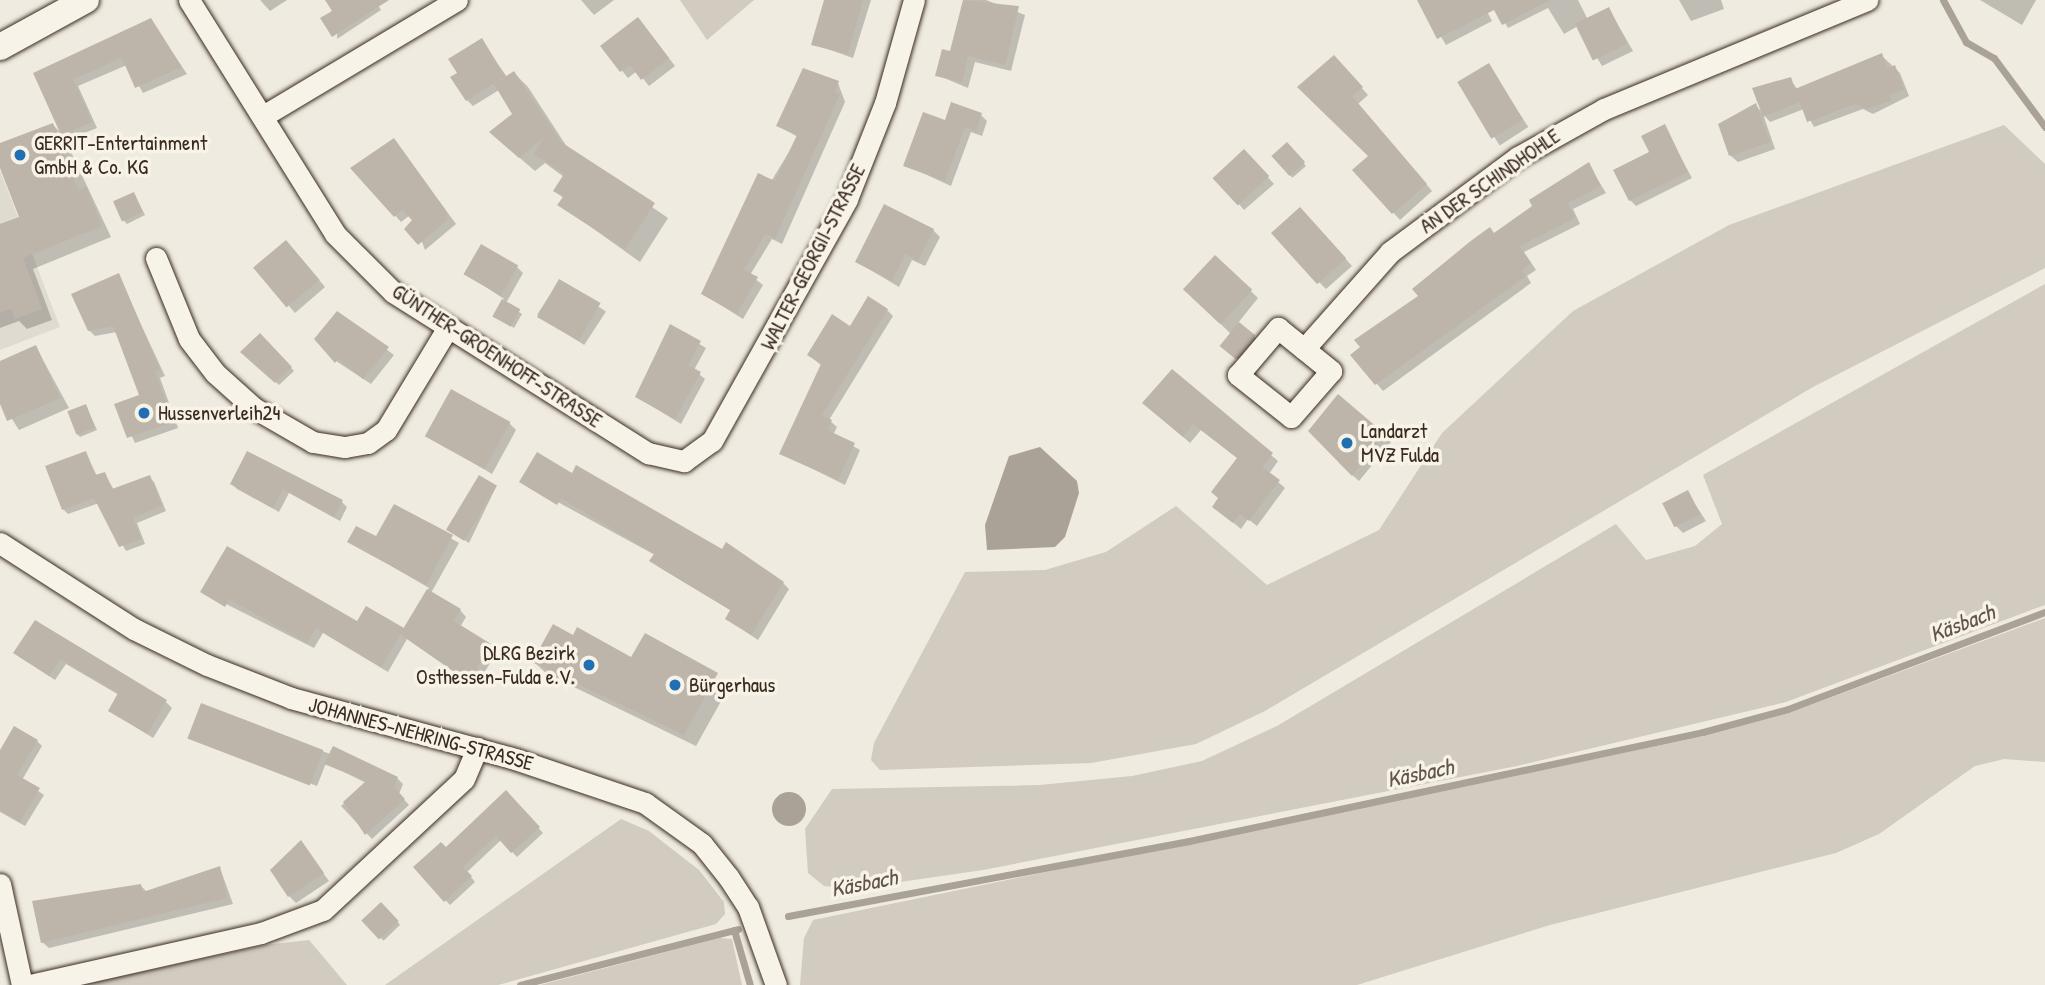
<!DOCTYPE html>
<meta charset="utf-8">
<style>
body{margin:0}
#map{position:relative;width:2045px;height:985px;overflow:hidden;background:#efebe0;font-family:"Patrick Hand",sans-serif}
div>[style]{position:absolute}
.built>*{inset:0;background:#e0dbd0}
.green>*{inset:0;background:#d1cbc0}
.water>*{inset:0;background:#aaa296}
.round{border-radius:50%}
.shadow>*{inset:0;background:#0003;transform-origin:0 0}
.stream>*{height:7px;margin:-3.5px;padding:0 3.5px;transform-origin:3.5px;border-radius:3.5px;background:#aaa296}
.building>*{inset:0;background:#bdb5aa;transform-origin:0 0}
.roads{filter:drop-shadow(0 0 2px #3b2a1e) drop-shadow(0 0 2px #3b2a1e)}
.minor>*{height:21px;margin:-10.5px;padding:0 10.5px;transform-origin:10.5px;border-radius:10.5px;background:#f7f3e8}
.tertiary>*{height:26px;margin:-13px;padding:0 13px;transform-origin:13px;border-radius:13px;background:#f7f3e8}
.dots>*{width:19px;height:19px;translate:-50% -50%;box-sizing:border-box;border:4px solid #f7f3e8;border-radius:50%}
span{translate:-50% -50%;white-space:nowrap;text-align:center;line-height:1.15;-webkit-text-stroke:7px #f7f3e8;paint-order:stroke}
.poi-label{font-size:21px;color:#3b2a1e}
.left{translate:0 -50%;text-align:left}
.right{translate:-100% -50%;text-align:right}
.street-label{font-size:21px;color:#3b2a1e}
.water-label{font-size:23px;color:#625448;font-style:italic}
</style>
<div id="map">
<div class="built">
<div style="clip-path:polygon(0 170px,60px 327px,0 350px)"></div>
</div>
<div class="green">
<div style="clip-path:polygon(680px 0,754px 0,707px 40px)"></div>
<div style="clip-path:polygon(2004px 125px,2045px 164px,2045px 268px,1813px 387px,1265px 711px,1196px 744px,1091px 763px,880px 770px,871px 760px,874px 743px,965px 572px,1045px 570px,1106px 552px,1176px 506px,1267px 585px,1379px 530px,1442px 433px,1573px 311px,1729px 225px)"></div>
<div style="clip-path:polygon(2045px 284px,2045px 605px,1786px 702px,1517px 766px,983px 870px,852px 889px,824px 886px,808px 873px,805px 829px,832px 789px,1040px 785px,1132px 776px,1202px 761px,1277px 726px,1616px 524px,1646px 560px,1695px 546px,1722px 524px,1703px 475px)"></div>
<div style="clip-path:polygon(2045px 618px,2045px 762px,2004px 759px,1975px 766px,1879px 834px,1836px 853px,1550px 925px,1357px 985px,800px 985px,804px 938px,813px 920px,1705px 736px,1789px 713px)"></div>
<div style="clip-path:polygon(621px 819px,649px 831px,699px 870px,724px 902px,725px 914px,716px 924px,498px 985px,385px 985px)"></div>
<div style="clip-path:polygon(720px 938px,732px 939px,742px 985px,540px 985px)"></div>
<div style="clip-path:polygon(309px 940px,347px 985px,82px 985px,265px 945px)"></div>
</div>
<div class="water">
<div style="clip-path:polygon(1040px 447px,1077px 481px,1079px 493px,1065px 537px,1055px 547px,987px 550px,985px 525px,1009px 456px)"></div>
<div class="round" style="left:772px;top:792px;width:34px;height:34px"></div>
</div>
<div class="shadow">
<div style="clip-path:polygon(260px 0,287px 0,270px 11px)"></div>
<div style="clip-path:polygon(339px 0,375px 0,381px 10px,337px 39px)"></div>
<div style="clip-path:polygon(581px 0,614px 0,594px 15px)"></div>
<div style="clip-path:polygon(826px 0,871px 0,853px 58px,813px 44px)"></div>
<div style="clip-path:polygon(965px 0,986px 0,1025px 15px,1011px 71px,975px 62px,968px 88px,937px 75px,952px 53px)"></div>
<div style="clip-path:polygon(1419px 0,1481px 0,1492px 21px,1446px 45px)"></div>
<div style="clip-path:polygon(1491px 0,1578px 0,1588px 20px,1609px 9px,1633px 51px,1602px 66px,1578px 26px,1564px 34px,1548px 8px,1508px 28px)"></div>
<div style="clip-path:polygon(1679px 0,1721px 0,1724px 9px,1691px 21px)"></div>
<div style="clip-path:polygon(1980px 0,2036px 0,2022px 25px)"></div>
<div style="clip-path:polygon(150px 20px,187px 74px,143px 93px,127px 65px,78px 86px,97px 128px,68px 140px,63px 135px,111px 237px,33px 269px,52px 320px,27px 329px,19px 321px,0 328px,0 224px,21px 218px,0 163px,0 145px,53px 125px,62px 134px,35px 74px)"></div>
<div style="clip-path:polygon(644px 26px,675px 66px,649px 86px,637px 71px,628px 78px,603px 47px)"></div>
<div style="clip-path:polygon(481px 40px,507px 77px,514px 73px,528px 87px,569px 150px,668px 218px,640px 262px,560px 205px,564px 199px,556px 190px,564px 177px,545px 163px,535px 171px,506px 146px,515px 115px,499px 90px,473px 106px,467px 100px,459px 73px)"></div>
<div style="clip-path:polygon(1881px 55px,1900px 73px,1909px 96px,1873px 114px,1863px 109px,1814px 127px,1804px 109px,1770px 122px,1763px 114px,1775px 149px,1738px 162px,1731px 156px,1720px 125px,1756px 106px,1764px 114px,1790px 79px,1798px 90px)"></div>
<div style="clip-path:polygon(1340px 64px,1368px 95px,1358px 104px,1432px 191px,1400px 220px,1355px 170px,1370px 156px)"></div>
<div style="left:1488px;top:65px;width:74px;height:34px;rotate:57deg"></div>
<div style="clip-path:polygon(838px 83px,845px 102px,782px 244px,772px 239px,750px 275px,763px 285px,743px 319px,703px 294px,798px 137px,778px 126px)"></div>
<div style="clip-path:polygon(981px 115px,987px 121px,982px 136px,971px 132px,951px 186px,905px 165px,946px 122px)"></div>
<div style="clip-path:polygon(1664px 127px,1692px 178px,1636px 206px,1630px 200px)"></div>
<div style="clip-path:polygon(394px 140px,456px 224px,425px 250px,414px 220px,410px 215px,401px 222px,353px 168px)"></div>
<div style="left:1287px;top:144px;width:29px;height:18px;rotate:49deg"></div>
<div style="clip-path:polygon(1251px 158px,1274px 184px,1244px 210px,1238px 203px)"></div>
<div style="clip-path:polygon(1588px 164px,1606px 193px,1573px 209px,1580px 224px,1524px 252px,1536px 270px,1527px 276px,1531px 283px,1383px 391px,1353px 356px)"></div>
<div style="clip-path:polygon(134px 194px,145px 215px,127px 224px,124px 221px)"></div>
<div style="clip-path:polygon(1307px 216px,1352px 266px,1326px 289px,1319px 282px)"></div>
<div style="clip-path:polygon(933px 230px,940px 237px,925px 266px,912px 260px,899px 287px,857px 262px)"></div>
<div style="clip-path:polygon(293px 249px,325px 287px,295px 313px,289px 306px)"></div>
<div style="clip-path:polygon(1216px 258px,1258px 298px,1238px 323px,1257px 339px,1239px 360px,1222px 346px,1231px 334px,1187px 291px)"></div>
<div style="clip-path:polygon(516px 266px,523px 273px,506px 303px,522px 314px,514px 328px,494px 315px,504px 299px,465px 273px)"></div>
<div style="clip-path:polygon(118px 275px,165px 376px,160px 378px,178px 428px,135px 443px,117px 405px,141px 396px,117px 332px,95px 336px,89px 330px)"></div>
<div style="left:559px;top:281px;width:56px;height:40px;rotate:33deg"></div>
<div style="clip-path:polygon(887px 310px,893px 316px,829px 420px,837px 427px,833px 435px,860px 450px,845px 485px,781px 453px,822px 366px,809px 355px)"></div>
<div style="clip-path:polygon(338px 313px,394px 355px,371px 384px,336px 361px)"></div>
<div style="clip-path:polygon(671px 327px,706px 348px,694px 370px,705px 379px,681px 424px,637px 397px)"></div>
<div style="clip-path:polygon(260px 335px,294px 371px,279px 385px,242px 352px)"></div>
<div style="clip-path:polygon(36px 347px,69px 408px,19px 430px,0 400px,0 379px)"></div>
<div style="clip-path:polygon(1172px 371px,1278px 461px,1269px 474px,1285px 488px,1257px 526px,1248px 519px,1241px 529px,1214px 507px,1239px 459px,1201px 430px,1190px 443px,1151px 409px)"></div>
<div style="clip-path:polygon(86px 406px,97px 430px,80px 437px,77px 434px)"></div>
<div style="clip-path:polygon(509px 423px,516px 430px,492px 474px,427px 435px)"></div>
<div style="clip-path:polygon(1384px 435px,1391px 442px,1359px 481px,1339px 463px)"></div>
<div style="clip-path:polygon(86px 453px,97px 476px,105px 474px,114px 490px,149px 477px,154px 482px,166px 511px,137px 523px,145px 544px,126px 551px,99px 503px,68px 514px,63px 509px)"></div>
<div style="clip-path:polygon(248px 454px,342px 502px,347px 507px,340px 521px,289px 493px,279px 512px,237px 489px,232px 484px)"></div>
<div style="clip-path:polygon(572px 475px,783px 583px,789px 589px,758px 640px,727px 619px,732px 611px,657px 566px,655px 555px,521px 482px)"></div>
<div style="clip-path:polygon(496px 487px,469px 543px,453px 533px)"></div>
<div style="clip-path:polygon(1687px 492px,1706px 521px,1683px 533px,1676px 526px)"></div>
<div style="clip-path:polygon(395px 506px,459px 543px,431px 593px,460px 610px,466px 617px,460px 627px,497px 651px,476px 687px,407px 639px,388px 672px,323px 633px,314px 648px,202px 592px,404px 631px,429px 588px,350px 542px,377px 539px)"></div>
<div style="clip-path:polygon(35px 623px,166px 702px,172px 708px,153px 738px,110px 710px,119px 695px,66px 664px,55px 680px,22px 658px)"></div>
<div style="clip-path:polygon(646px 635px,729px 687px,696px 746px,547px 674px,534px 662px,573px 637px,632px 659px)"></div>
<div style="clip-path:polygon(188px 738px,322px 751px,397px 778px,403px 784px,399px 794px,409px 805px,372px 839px,341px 806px,366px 783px,326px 763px,317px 786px)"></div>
<div style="clip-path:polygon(37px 741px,42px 746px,22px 780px,44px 795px,25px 826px,0 812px,0 753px)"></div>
<div style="clip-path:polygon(506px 792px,543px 833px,517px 857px,501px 840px,467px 872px,475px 882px,450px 905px,415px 867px,446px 849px)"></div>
<div style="clip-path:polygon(301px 843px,329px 881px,296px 903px,289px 896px)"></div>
<div style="clip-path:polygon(220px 868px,233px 904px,49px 948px,42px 942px,141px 886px,147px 892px)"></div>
<div style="left:380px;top:904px;width:29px;height:23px;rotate:46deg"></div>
</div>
<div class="stream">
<div style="left:1943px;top:0;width:48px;rotate:61.3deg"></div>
<div style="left:1966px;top:42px;width:32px;rotate:30deg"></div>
<div style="left:1994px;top:58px;width:86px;rotate:53.5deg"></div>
<div style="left:788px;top:916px;width:408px;rotate:-10.6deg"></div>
<div style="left:1189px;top:841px;width:525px;rotate:-11.97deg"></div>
<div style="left:1703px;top:732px;width:88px;rotate:-15.1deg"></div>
<div style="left:1788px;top:709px;width:275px;rotate:-20.7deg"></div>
<div style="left:734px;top:930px;width:57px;rotate:73.8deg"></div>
<div style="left:520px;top:985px;width:225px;rotate:-14.4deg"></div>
</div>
<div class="building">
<div style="clip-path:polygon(325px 0,389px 0,332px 37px,320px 18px,332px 11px)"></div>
<div style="clip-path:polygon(824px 0,863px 0,848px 54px,811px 45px)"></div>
<div style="clip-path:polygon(963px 0,1019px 6px,1005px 65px,968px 56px,962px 82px,935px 76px,942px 49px,950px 51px)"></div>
<div style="clip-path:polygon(1417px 0,1550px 0,1502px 25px,1494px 10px,1437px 39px)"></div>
<div style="left:1609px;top:7px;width:41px;height:38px;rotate:64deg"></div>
<div style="clip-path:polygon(638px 17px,669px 58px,641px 80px,630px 65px,620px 72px,600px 46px)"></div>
<div style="clip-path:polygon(151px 18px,182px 67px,135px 88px,122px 58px,73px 79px,92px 122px,61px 135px,33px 73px)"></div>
<div style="clip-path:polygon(482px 38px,505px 76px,466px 101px,450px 77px,457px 73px,448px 59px)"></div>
<div style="clip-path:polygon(1882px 53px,1887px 68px,1895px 65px,1904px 90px,1889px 95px,1891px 101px,1866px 109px,1856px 104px,1807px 122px,1796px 92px,1800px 102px,1763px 117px,1752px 88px,1791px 77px,1795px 89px)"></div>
<div style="clip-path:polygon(1334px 55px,1363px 87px,1352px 96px,1427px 184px,1392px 214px,1352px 170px,1368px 156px,1297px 87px)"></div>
<div style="left:1489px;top:63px;width:66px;height:37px;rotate:59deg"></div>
<div style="clip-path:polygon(803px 68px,839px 81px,835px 92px,840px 94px,775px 239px,765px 234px,744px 270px,758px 277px,737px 314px,701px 294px,758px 173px,775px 181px,797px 135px,776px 126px)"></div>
<div style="clip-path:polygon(514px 71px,561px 142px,655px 203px,625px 249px,557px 205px,563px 197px,553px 191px,564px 174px,534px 154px,544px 137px,519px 158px,489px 132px,512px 114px,494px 84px)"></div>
<div style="clip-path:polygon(951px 102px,982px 113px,976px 131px,965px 127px,945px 181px,903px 166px,923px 112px,945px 120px)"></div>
<div style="clip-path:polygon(1756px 103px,1770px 142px,1729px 156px,1718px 124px)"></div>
<div style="clip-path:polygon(53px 123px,78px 190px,86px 187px,102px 226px,23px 258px,42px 309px,15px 319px,11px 309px,0 313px,0 224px,19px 217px,0 168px,0 143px)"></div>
<div style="clip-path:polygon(1665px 124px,1688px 172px,1629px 201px,1613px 170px,1649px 152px,1641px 136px)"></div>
<div style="clip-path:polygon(394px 138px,447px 212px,447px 220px,418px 245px,404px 229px,412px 220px,402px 210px,394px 217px,350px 168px)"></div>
<div style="left:1287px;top:142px;width:27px;height:21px;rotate:48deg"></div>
<div style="left:1244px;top:149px;width:37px;height:43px;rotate:47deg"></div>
<div style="clip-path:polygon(1589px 162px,1601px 186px,1568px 203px,1575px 218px,1519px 246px,1531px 263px,1522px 270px,1526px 276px,1375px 385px,1350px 355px,1360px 347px,1354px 340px,1418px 296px,1412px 289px,1472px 240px,1490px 227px,1494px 233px,1532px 206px,1529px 200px)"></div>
<div style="left:134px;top:192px;width:22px;height:23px;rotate:66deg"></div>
<div style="clip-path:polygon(884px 204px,934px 229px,918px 261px,905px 254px,892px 281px,855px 262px)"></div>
<div style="left:1300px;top:207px;width:69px;height:39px;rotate:48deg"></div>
<div style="left:286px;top:240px;width:52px;height:43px;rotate:50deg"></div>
<div style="left:481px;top:244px;width:43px;height:35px;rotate:30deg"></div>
<div style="left:1215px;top:255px;width:51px;height:47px;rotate:43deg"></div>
<div style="clip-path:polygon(119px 273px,160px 370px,155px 372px,173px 422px,127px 438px,114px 404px,139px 395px,113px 326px,88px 331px,71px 294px)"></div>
<div style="left:559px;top:279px;width:48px;height:44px;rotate:30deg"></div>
<div style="clip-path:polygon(868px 296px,888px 309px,822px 415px,832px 420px,827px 430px,855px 443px,838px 480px,779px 454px,821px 364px,807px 355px,832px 314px,850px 326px)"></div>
<div style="left:502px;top:299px;width:21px;height:20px;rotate:29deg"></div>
<div style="clip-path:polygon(337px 311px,389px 347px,363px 379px,338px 359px,335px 363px,314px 339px)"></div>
<div style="left:1239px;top:322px;width:21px;height:31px;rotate:39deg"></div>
<div style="clip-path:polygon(670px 324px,701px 341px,688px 365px,701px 372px,675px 419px,635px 397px)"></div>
<div style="clip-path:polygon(260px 333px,292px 367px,275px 383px,240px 352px)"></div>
<div style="clip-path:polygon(36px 345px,60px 398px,7px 421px,0 404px,0 361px)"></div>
<div style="clip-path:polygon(1172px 369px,1273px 453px,1262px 467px,1280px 480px,1249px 521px,1240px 514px,1233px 523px,1212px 507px,1218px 498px,1211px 492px,1237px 458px,1193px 424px,1183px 437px,1142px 403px)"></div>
<div style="left:451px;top:389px;width:68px;height:54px;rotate:29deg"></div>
<div style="clip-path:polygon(1338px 394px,1385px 434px,1352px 476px,1308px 431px)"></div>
<div style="left:86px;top:404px;width:25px;height:20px;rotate:69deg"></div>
<div style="clip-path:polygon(86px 451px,95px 475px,105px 472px,112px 489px,150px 475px,162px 506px,133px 518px,141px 539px,119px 547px,94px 498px,62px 510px,45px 466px)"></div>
<div style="clip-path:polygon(247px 451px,343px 500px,334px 517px,283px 489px,273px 508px,230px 484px)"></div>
<div style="clip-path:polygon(537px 452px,572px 473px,576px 465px,722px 549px,726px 542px,784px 582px,751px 635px,725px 619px,730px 610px,649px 561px,654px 554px,561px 498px,557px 505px,519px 482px)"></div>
<div style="left:479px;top:475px;width:21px;height:64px;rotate:31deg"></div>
<div style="left:1688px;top:490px;width:27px;height:29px;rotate:63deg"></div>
<div style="clip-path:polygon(394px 504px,453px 535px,426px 585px,347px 542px,356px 526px,376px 536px)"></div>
<div style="clip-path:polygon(227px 546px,357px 621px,366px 606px,404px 628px,381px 667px,316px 628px,307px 643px,229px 599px,225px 607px,200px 592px)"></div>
<div style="clip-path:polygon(427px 589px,461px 609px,454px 621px,491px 644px,469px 682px,400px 634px)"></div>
<div style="clip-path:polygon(35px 620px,167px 700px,147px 734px,108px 711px,118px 693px,60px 659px,49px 676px,13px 653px)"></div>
<div style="clip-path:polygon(553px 624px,573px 635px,577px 627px,631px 657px,645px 633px,718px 673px,684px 735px,532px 662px)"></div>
<div style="left:201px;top:703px;width:131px;height:38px;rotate:21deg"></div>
<div style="clip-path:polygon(14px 726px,38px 740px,17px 775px,40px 788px,20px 822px,0 810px,0 750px)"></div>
<div style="clip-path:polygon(333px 746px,398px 777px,394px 787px,405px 799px,365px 835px,343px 802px,366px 781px,324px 764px)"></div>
<div style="clip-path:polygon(506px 790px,540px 827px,511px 853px,496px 836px,463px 867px,472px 876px,444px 902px,413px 867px,441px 842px,446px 847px)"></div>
<div style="clip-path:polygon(301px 840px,324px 873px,288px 897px,270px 870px)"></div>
<div style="clip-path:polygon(220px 866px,227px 898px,41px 943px,32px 901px,141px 884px,143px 892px)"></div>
<div style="left:381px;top:902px;width:26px;height:27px;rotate:47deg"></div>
</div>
<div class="roads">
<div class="minor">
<div style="left:189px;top:0;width:276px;rotate:58deg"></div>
<div style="left:335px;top:234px;width:82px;rotate:45deg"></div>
<div style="left:393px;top:292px;width:302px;rotate:32.3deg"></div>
<div style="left:648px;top:453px;width:37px;rotate:13deg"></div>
<div style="left:684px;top:461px;width:34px;rotate:-36deg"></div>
<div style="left:712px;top:441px;width:277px;rotate:-60.8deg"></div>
<div style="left:847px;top:199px;width:103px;rotate:-68.4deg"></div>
<div style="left:885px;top:103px;width:107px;rotate:-74.3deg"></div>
<div style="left:263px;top:116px;width:226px;rotate:-30.9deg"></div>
<div style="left:156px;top:258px;width:87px;rotate:67.8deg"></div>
<div style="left:189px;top:339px;width:43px;rotate:52.6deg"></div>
<div style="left:215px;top:373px;width:52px;rotate:41.9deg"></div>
<div style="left:254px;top:408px;width:68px;rotate:30deg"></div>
<div style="left:313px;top:442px;width:32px;rotate:9deg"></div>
<div style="left:345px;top:447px;width:23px;rotate:-10deg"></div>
<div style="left:368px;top:443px;width:22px;rotate:-36deg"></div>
<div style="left:386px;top:430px;width:118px;rotate:-58.9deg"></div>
<div style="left:1304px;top:349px;width:35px;rotate:39deg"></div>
<div style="left:1331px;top:371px;width:61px;rotate:131deg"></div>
<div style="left:1291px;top:417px;width:68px;rotate:-141.6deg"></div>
<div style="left:1238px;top:375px;width:62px;rotate:-49.6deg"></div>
<div style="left:1278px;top:328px;width:33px;rotate:39deg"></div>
<div style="left:1304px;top:349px;width:130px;rotate:-48.4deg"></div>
<div style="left:1390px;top:252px;width:159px;rotate:-36.6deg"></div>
<div style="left:1518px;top:157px;width:98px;rotate:-29.2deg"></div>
<div style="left:1604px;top:109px;width:285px;rotate:-22.5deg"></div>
<div style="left:0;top:543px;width:159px;rotate:32.7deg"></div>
<div style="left:134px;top:629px;width:81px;rotate:26.3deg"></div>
<div style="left:207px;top:665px;width:90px;rotate:21.4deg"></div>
<div style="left:291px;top:698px;width:232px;rotate:15.2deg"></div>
<div style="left:515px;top:759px;width:137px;rotate:18.7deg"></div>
<div style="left:645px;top:803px;width:70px;rotate:35.7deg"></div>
<div style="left:702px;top:844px;width:43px;rotate:51.5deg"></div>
<div style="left:729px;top:878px;width:35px;rotate:57deg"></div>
<div style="left:748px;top:907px;width:83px;rotate:70.3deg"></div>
<div style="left:0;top:884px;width:103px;rotate:77.7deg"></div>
<div style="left:30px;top:985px;width:237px;rotate:-12.7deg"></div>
<div style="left:261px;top:933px;width:66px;rotate:-20.4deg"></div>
<div style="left:323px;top:910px;width:192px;rotate:-42.9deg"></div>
<div style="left:464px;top:779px;width:34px;rotate:-67deg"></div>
</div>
<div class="tertiary">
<div style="left:0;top:47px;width:98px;rotate:-28.7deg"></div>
</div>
</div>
<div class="dots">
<div style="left:20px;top:155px;background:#1f6fb2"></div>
<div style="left:144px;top:413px;background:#1f6fb2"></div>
<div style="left:1347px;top:443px;background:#1f6fb2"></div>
<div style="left:589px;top:665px;background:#1f6fb2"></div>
<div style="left:675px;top:685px;background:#1f6fb2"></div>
</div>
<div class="poi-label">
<span class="left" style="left:34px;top:155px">GERRIT-Entertainment<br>GmbH &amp; Co. KG</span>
<span class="left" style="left:158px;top:413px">Hussenverleih24</span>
<span class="left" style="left:1361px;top:443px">Landarzt<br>MVZ Fulda</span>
<span class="right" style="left:575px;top:665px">DLRG Bezirk<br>Osthessen-Fulda e.V.</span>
<span class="left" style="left:689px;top:685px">Bürgerhaus</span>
</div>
<div class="street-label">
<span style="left:1490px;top:181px;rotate:-35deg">AN DER SCHINDHOHLE</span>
<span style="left:813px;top:257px;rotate:-63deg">WALTER-GEORGII-STRASSE</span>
<span style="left:497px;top:356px;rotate:33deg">GÜNTHER-GROENHOFF-STRASSE</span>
<span style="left:421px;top:734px;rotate:15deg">JOHANNES-NEHRING-STRASSE</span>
</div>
<div class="water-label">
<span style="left:1962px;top:623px;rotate:-21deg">Käsbach</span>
<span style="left:1420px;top:773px;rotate:-12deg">Käsbach</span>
<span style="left:864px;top:883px;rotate:-11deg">Käsbach</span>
</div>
</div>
